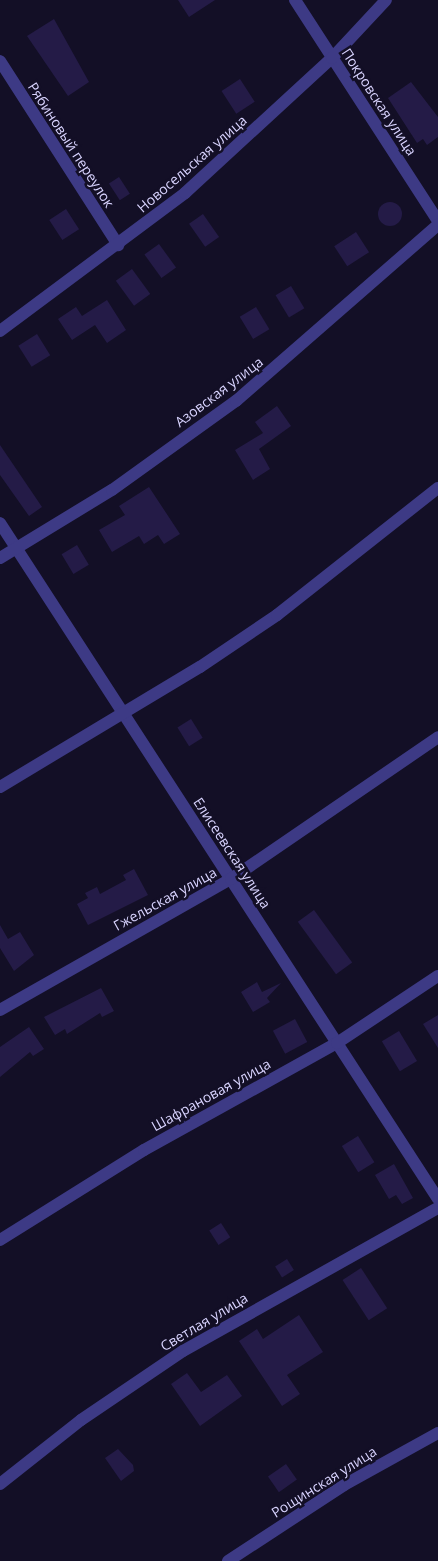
<!DOCTYPE html>
<meta charset="utf-8">
<style>
body{margin:0}
#map{position:relative;width:438px;height:1561px;overflow:hidden;background:#130f26;font-family:"Open Sans",sans-serif}
div>[style]{position:absolute}
.building>*{inset:0;background:#241b47;transform-origin:0 0}
.round{border-radius:50%}
.street>*{height:12px;margin:-6px;padding:0 6px;transform-origin:6px;border-radius:6px;background:#3d3a85}
span{translate:-50% -50%;white-space:nowrap;text-align:center;line-height:1.15;-webkit-text-stroke:5px #130f26;paint-order:stroke}
.street-label{font-size:14px;color:#d9d4ff}
</style>
<div id="map">
<div class="building">
<div style="clip-path:polygon(178px 0,215px 0,189px 17px)"></div>
<div style="clip-path:polygon(54px 19px,89px 82px,68px 96px,27px 36px)"></div>
<div style="left:240px;top:79px;width:27px;height:22px;rotate:57deg"></div>
<div style="clip-path:polygon(411px 82px,438px 117px,438px 137px,427px 145px,423px 139px,417px 143px,388px 98px)"></div>
<div style="left:119px;top:177px;width:20px;height:12px;rotate:57deg"></div>
<div class="round" style="left:378px;top:202px;width:24px;height:24px"></div>
<div style="left:66px;top:209px;width:24px;height:20px;rotate:57deg"></div>
<div style="left:203px;top:214px;width:28px;height:17px;rotate:55deg"></div>
<div style="left:356px;top:232px;width:24px;height:26px;rotate:57deg"></div>
<div style="left:159px;top:244px;width:29px;height:18px;rotate:54deg"></div>
<div style="left:132px;top:269px;width:31px;height:20px;rotate:54deg"></div>
<div style="left:291px;top:286px;width:26px;height:18px;rotate:59deg"></div>
<div style="clip-path:polygon(107px 300px,126px 330px,107px 343px,95px 325px,72px 340px,58px 319px,76px 307px,82px 316px)"></div>
<div style="left:256px;top:307px;width:26px;height:19px;rotate:59deg"></div>
<div style="left:37px;top:334px;width:25px;height:22px;rotate:58deg"></div>
<div style="clip-path:polygon(277px 406px,291px 426px,259px 449px,270px 469px,253px 480px,235px 450px,263px 433px,255px 422px)"></div>
<div style="clip-path:polygon(0 445px,42px 507px,29px 516px,0 475px)"></div>
<div style="clip-path:polygon(149px 487px,180px 534px,164px 544px,158px 535px,144px 544px,139px 536px,112px 552px,99px 530px,125px 515px,119px 506px)"></div>
<div style="left:77px;top:545px;width:23px;height:18px;rotate:59deg"></div>
<div style="left:191px;top:719px;width:22px;height:16px;rotate:58deg"></div>
<div style="clip-path:polygon(134px 869px,148px 895px,88px 925px,77px 904px,88px 898px,85px 893px,97px 887px,100px 894px,126px 880px,123px 875px)"></div>
<div style="left:314px;top:910px;width:65px;height:20px;rotate:54deg"></div>
<div style="clip-path:polygon(0 925px,8px 939px,20px 932px,34px 955px,14px 971px,0 948px)"></div>
<div style="clip-path:polygon(257px 982px,262px 992px,281px 983px,267px 998px,270px 1002px,253px 1012px,241px 992px)"></div>
<div style="clip-path:polygon(101px 988px,114px 1011px,102px 1017px,100px 1013px,67px 1034px,65px 1029px,55px 1035px,44px 1017px)"></div>
<div style="clip-path:polygon(438px 1015px,438px 1048px,423px 1024px)"></div>
<div style="left:295px;top:1019px;width:26px;height:25px;rotate:62deg"></div>
<div style="clip-path:polygon(29px 1027px,44px 1049px,33px 1056px,30px 1052px,0 1077px,0 1047px)"></div>
<div style="left:399px;top:1031px;width:35px;height:20px;rotate:59deg"></div>
<div style="left:358px;top:1136px;width:31px;height:19px;rotate:58deg"></div>
<div style="clip-path:polygon(394px 1164px,413px 1198px,402px 1204px,396px 1195px,389px 1199px,375px 1175px)"></div>
<div style="left:221px;top:1223px;width:17px;height:14px;rotate:57deg"></div>
<div style="left:287px;top:1259px;width:13px;height:14px;rotate:58deg"></div>
<div style="left:361px;top:1268px;width:48px;height:22px;rotate:57deg"></div>
<div style="clip-path:polygon(299px 1315px,323px 1352px,287px 1375px,300px 1394px,282px 1406px,239px 1341px,257px 1329px,263px 1339px)"></div>
<div style="clip-path:polygon(187px 1373px,201px 1392px,227px 1375px,242px 1396px,200px 1426px,171px 1384px)"></div>
<div style="clip-path:polygon(118px 1449px,133px 1465px,134px 1471px,121px 1481px,105px 1458px)"></div>
<div style="left:286px;top:1464px;width:19px;height:22px;rotate:55deg"></div>
</div>
<div class="street">
<div style="left:295px;top:0;width:263px;rotate:57.1deg"></div>
<div style="left:0;top:61px;width:219px;rotate:57.3deg"></div>
<div style="left:0;top:331px;width:231px;rotate:-36.7deg"></div>
<div style="left:185px;top:193px;width:200px;rotate:-42.6deg"></div>
<div style="left:332px;top:58px;width:79px;rotate:-47deg"></div>
<div style="left:0;top:523px;width:805px;rotate:57.06deg"></div>
<div style="left:0;top:558px;width:131px;rotate:-31.3deg"></div>
<div style="left:112px;top:490px;width:153px;rotate:-35.7deg"></div>
<div style="left:236px;top:401px;width:268px;rotate:-41.1deg"></div>
<div style="left:0;top:787px;width:233px;rotate:-31deg"></div>
<div style="left:200px;top:667px;width:93px;rotate:-34deg"></div>
<div style="left:277px;top:615px;width:205px;rotate:-38.3deg"></div>
<div style="left:0;top:1010px;width:266px;rotate:-29.6deg"></div>
<div style="left:231px;top:879px;width:251px;rotate:-34.4deg"></div>
<div style="left:0;top:1240px;width:170px;rotate:-32deg"></div>
<div style="left:144px;top:1150px;width:221px;rotate:-29deg"></div>
<div style="left:337px;top:1043px;width:121px;rotate:-33.6deg"></div>
<div style="left:0;top:1484px;width:103px;rotate:-38.3deg"></div>
<div style="left:81px;top:1420px;width:123px;rotate:-34.1deg"></div>
<div style="left:183px;top:1351px;width:292px;rotate:-29.3deg"></div>
<div style="left:228px;top:1561px;width:139px;rotate:-33.2deg"></div>
<div style="left:344px;top:1485px;width:107px;rotate:-29deg"></div>
</div>
<div class="street-label">
<span style="left:379px;top:102px;rotate:57deg">Покровская улица</span>
<span style="left:71px;top:145px;rotate:57deg">Рябиновый переулок</span>
<span style="left:192px;top:164px;rotate:-41deg">Новосельская улица</span>
<span style="left:219px;top:392px;rotate:-37deg">Азовская улица</span>
<span style="left:232px;top:853px;rotate:57deg">Елисеевская улица</span>
<span style="left:165px;top:899px;rotate:-29deg">Гжельская улица</span>
<span style="left:211px;top:1095px;rotate:-29deg">Шафрановая улица</span>
<span style="left:204px;top:1322px;rotate:-31deg">Светлая улица</span>
<span style="left:324px;top:1482px;rotate:-32deg">Рощинская улица</span>
</div>
</div>
